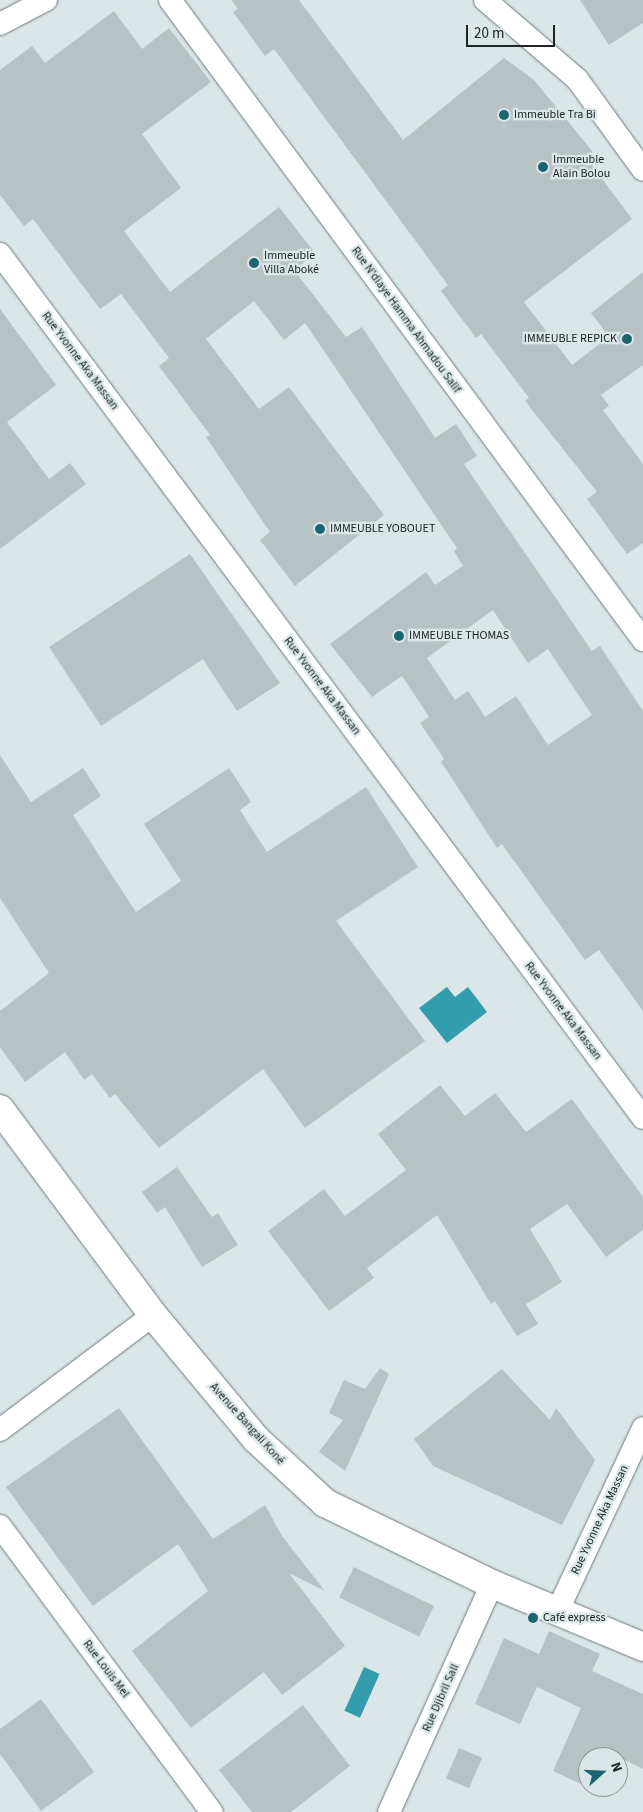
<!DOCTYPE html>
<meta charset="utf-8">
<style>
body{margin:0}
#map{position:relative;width:643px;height:1812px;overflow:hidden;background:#dae6e8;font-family:"Source Sans 3",sans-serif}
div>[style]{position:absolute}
.water>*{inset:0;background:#339dae;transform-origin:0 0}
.building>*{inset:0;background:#b7c2c4;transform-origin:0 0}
.roads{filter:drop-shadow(0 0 1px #6f7a7c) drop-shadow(0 0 1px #6f7a7c)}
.minor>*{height:22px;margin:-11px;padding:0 11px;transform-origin:11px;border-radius:11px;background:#fff}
.tertiary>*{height:28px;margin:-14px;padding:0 14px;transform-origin:14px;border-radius:14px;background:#fff}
.dots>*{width:14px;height:14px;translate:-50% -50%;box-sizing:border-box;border:2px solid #dae6e8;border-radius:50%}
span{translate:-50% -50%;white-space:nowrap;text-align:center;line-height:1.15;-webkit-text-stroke:4.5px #dae6e8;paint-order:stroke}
.poi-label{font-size:12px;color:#202525}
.left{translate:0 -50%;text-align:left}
.right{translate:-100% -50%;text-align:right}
.street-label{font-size:12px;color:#202525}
.north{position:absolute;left:578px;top:1747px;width:50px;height:50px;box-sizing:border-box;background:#dae6e8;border:1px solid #90999a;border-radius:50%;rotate:70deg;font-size:14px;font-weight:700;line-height:20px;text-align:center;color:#202525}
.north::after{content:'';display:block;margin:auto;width:18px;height:22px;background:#1b6571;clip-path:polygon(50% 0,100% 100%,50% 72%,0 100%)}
.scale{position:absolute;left:466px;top:25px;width:89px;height:22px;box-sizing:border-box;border:2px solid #202525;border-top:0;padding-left:6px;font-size:15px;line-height:18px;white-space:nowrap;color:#202525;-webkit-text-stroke:4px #dae6e8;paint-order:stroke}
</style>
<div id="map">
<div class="water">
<div style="clip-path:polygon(447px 987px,455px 997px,468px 987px,487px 1012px,447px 1043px,419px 1008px)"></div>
<div style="left:364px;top:1667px;width:17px;height:48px;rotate:24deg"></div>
</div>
<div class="building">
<div style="clip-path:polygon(231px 0,299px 0,403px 140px,504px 58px,534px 80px,593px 152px,586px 157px,632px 219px,524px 302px,572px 365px,609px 337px,591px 313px,643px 272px,643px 365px,601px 395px,609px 406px,603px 410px,643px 464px,643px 543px,627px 554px,587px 499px,597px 492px,525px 401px,529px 398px,481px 334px,476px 338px,441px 291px,448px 285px,274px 49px,265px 56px,233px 12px,238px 9px)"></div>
<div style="clip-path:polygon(580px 0,643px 0,643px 23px,609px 45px)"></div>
<div style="clip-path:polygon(evenodd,114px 11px,142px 49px,169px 28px,211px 82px,142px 134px,181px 188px,124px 231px,170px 292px,279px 207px,315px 253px,294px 270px,346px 337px,362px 327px,435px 438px,456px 424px,477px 456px,464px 464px,592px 651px,600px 646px,643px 711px,643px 1011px,599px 950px,585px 960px,502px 844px,497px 848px,441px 762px,444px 759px,420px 723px,429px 717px,402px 676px,372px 697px,330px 644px,426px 572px,435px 585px,463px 566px,454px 551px,457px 548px,305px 323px,284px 340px,254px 301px,206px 339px,259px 409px,289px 387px,384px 515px,295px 586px,260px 540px,270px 532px,206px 437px,210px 435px,159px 366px,169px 358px,121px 294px,100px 309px,33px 219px,24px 226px,0 195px,0 70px,32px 46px,45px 63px,114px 11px,493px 610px,528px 663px,548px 649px,592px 715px,548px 745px,516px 696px,485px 717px,468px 691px,455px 700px,427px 658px,493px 610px)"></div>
<div style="clip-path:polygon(0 309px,56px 385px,7px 422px,49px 479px,70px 463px,86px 484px,0 549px)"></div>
<div style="clip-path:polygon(190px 554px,280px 683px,237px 711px,203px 659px,101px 726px,49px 647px)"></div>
<div style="clip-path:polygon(0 755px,31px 802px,83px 768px,101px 796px,73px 815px,136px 912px,181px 881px,144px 824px,229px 768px,251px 802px,240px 810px,267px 852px,366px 787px,418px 867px,336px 921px,425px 1041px,305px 1128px,263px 1069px,159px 1148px,115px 1094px,110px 1098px,92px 1074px,84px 1080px,65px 1052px,25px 1082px,0 1047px,0 1011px,49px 973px,0 898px)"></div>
<div style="clip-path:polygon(440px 1085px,465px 1116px,495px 1093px,526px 1132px,572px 1099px,643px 1197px,643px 1230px,606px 1257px,567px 1204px,530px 1229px,562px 1282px,526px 1304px,538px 1324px,517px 1336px,495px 1301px,491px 1304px,437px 1215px,367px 1268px,374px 1278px,329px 1311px,268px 1231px,324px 1189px,345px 1216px,406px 1170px,378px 1134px)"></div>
<div style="clip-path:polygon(177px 1167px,212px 1217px,218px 1213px,238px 1245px,202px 1267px,165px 1207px,157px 1213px,142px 1192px)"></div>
<div style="clip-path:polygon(380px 1368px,389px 1374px,345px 1471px,319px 1452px,343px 1420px,329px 1413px,344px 1380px,365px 1389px)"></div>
<div style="clip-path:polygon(502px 1369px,550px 1420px,556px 1408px,595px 1460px,562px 1525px,433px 1466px,414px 1439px)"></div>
<div style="clip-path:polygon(119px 1408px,213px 1539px,265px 1505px,282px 1536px,325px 1591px,289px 1573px,345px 1646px,282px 1695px,264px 1672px,191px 1728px,132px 1651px,208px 1591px,178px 1544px,93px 1606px,6px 1487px)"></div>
<div style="left:354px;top:1567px;width:89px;height:34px;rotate:26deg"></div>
<div style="clip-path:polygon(549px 1631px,600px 1654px,592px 1671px,643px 1694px,643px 1769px,625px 1760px,618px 1777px,618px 1757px,588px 1757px,588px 1787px,613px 1787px,609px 1797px,553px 1771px,581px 1708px,537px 1687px,520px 1724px,475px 1704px,504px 1638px,539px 1654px)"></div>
<div style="clip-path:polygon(41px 1699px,94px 1772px,41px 1811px,0 1754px,0 1729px)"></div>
<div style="clip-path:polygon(303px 1705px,350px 1766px,291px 1812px,252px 1812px,219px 1770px)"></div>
<div style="left:459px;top:1748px;width:25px;height:33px;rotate:23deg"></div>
</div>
<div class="roads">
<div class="minor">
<div style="left:170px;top:0;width:796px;rotate:53.53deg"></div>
<div style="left:485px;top:0;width:121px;rotate:40.7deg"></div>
<div style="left:577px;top:79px;width:112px;rotate:54deg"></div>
<div style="left:0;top:24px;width:52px;rotate:-27.6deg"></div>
<div style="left:0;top:254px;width:1077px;rotate:53.34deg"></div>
<div style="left:0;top:1430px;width:191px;rotate:-36.9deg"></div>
<div style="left:0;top:1526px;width:356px;rotate:53.5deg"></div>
<div style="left:557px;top:1612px;width:203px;rotate:-64.9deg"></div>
<div style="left:389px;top:1812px;width:250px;rotate:-65.7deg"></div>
</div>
<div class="tertiary">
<div style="left:0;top:1109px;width:257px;rotate:53.4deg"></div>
<div style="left:153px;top:1315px;width:161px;rotate:50.3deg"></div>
<div style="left:256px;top:1439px;width:94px;rotate:42.8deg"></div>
<div style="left:325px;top:1503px;width:186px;rotate:25.9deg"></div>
<div style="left:492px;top:1584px;width:164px;rotate:22.6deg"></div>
</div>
</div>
<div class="dots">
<div style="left:504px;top:115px;background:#1b6571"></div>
<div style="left:543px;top:167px;background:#1b6571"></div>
<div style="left:254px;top:263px;background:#1b6571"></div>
<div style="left:627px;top:339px;background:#1b6571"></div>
<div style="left:320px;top:529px;background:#1b6571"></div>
<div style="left:399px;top:636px;background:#1b6571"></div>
<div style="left:533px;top:1618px;background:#1b6571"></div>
</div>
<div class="poi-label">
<span class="left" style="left:514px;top:115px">Immeuble Tra Bi</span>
<span class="left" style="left:553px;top:167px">Immeuble<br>Alain Bolou</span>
<span class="left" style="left:264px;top:263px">Immeuble<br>Villa Aboké</span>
<span class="right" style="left:617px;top:339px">IMMEUBLE REPICK</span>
<span class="left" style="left:330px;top:529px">IMMEUBLE YOBOUET</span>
<span class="left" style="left:409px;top:636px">IMMEUBLE THOMAS</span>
<span class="left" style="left:543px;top:1618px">Café express</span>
</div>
<div class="street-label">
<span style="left:406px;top:320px;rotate:54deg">Rue N'diaye Hamma Ahmadou Salif</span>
<span style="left:80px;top:361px;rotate:53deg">Rue Yvonne Aka Massan</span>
<span style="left:322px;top:686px;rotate:53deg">Rue Yvonne Aka Massan</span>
<span style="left:563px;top:1011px;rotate:53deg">Rue Yvonne Aka Massan</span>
<span style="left:247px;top:1424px;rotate:48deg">Avenue Bangali Koné</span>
<span style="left:600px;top:1520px;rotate:-65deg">Rue Yvonne Aka Massan</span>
<span style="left:106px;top:1669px;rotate:53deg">Rue Louis Mel</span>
<span style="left:441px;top:1698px;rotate:-66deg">Rue Djibril Sall</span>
</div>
<div class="north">N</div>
<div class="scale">20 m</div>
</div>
